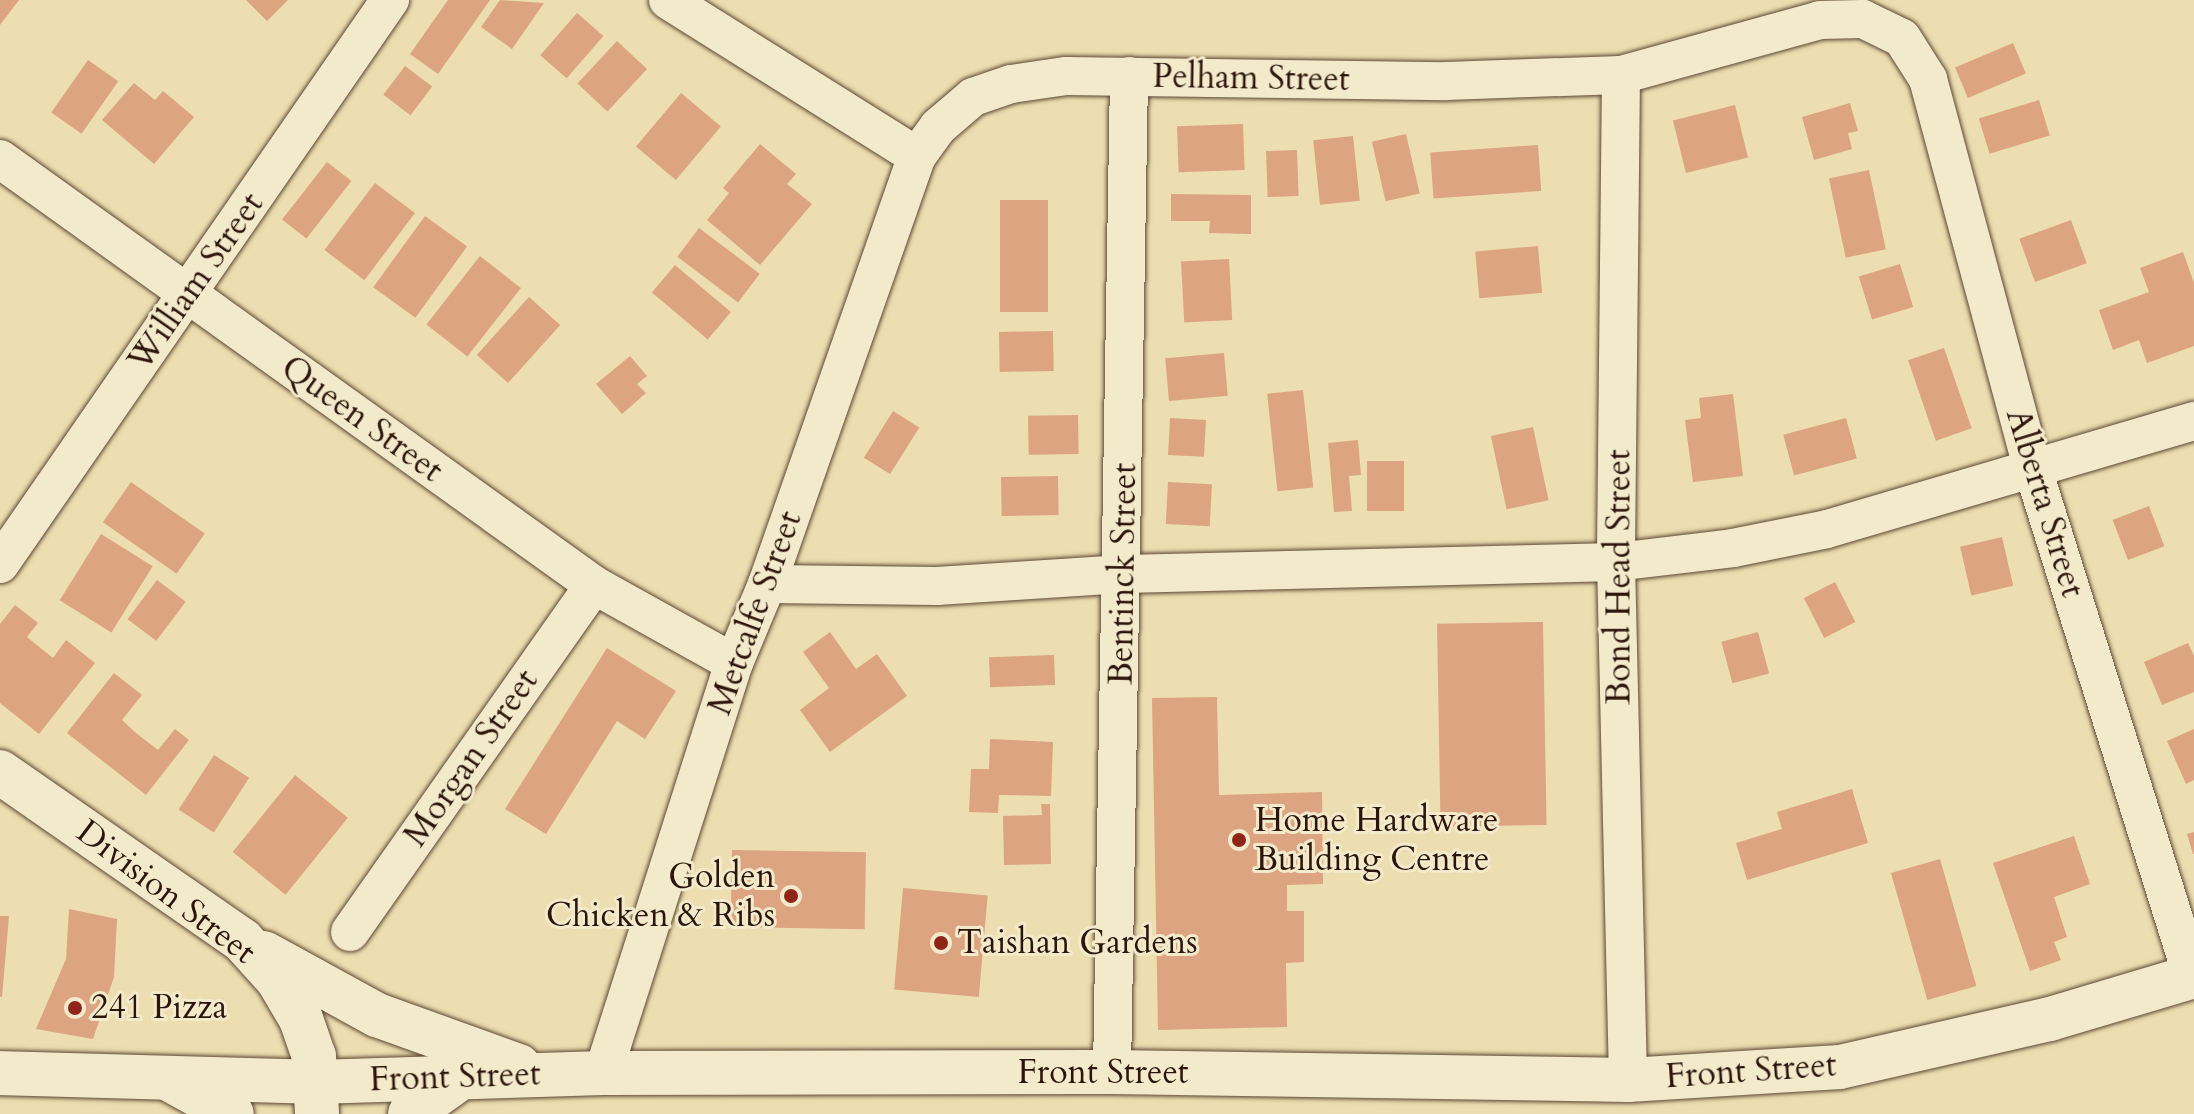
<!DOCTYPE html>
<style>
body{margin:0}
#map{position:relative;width:2194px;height:1114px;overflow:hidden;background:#ecdeb0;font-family:Cardo,serif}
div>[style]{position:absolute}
.building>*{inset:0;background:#dca481;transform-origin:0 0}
.roads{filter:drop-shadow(0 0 2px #5c4734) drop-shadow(0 0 2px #5c4734)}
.minor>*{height:38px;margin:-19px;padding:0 19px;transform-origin:19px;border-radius:19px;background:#f3eacc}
.tertiary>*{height:44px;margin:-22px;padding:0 22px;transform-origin:22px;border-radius:22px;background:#f3eacc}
.secondary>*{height:44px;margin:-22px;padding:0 22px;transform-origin:22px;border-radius:22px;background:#f3eacc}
.dots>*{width:22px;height:22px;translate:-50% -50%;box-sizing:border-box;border:4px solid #f3eacc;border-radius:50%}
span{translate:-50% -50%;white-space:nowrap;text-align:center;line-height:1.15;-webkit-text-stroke:6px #f3eacc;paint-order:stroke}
.street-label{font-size:34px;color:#2c150b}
.poi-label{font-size:34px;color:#2c150b}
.left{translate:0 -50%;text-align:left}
.right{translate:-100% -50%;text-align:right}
</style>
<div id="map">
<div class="building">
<div style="clip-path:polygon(0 0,19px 0,0 25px)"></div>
<div style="clip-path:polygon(246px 0,288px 0,267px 21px)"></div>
<div style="clip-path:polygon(448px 0,490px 0,438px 74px,410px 54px)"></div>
<div style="clip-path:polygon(500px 0,544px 3px,512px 49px,481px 27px)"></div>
<div style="left:577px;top:13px;width:35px;height:56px;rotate:41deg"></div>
<div style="left:617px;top:41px;width:41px;height:58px;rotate:43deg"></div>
<div style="left:2013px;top:43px;width:33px;height:63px;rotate:67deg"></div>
<div style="left:88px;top:60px;width:37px;height:64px;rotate:35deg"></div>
<div style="left:405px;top:66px;width:34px;height:36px;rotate:37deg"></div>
<div style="clip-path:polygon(134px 83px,155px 100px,163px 91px,194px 117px,154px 164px,102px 120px)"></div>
<div style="left:681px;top:93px;width:52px;height:70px;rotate:40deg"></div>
<div style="left:2039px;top:100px;width:37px;height:63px;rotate:73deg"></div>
<div style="clip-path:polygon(1850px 103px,1858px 131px,1848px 133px,1852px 149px,1814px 160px,1802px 117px)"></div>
<div style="left:1735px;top:105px;width:54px;height:64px;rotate:76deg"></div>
<div style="left:1243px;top:124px;width:46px;height:66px;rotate:88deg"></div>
<div style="left:1406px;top:134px;width:61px;height:35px;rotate:77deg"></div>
<div style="left:1353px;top:136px;width:65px;height:40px;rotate:84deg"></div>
<div style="clip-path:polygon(760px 144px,796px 174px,787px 184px,812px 204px,760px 265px,707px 220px,729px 193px,723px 188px)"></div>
<div style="left:1538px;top:145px;width:46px;height:108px;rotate:86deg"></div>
<div style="left:1297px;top:150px;width:46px;height:31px;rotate:88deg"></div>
<div style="left:327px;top:162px;width:31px;height:73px;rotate:38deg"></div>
<div style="left:1869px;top:170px;width:81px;height:41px;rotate:78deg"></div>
<div style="left:375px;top:183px;width:50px;height:84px;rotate:37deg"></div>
<div style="clip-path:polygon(1171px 194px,1251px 195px,1251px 234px,1209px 233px,1210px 221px,1171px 221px)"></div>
<div style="left:1000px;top:200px;width:48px;height:112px"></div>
<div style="left:425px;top:216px;width:52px;height:88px;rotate:36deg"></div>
<div style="left:2071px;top:220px;width:46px;height:55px;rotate:70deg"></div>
<div style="left:699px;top:228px;width:76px;height:36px;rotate:37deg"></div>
<div style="left:1538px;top:246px;width:47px;height:63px;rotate:85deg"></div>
<div style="clip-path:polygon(2183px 252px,2194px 283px,2194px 346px,2147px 363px,2139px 340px,2113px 350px,2099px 310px,2149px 292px,2140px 268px)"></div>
<div style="left:480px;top:256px;width:52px;height:87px;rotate:38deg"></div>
<div style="left:1229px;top:259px;width:61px;height:48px;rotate:87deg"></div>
<div style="left:1900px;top:264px;width:45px;height:43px;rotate:73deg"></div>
<div style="left:675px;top:265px;width:73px;height:36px;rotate:40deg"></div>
<div style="left:529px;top:297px;width:42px;height:78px;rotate:42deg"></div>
<div style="left:1053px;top:331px;width:40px;height:54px;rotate:89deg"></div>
<div style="left:1944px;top:348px;width:85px;height:38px;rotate:71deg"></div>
<div style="left:1224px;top:353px;width:43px;height:59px;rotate:85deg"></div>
<div style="clip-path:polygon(630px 356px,647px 376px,637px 384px,646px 393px,622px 414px,596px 384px)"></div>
<div style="left:1303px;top:390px;width:98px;height:36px;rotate:84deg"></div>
<div style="clip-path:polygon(1733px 394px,1743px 476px,1693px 482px,1685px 420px,1701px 418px,1699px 398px)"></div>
<div style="left:893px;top:411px;width:31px;height:55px;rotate:32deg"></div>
<div style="left:1078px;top:415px;width:39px;height:50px;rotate:89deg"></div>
<div style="left:1170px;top:418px;width:36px;height:37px;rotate:3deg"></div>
<div style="left:1846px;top:418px;width:42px;height:65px;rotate:75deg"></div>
<div style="left:1533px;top:427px;width:75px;height:43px;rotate:78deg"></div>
<div style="clip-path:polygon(1358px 440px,1361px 475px,1349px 476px,1352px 511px,1334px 512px,1328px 443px)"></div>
<div style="left:1367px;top:461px;width:37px;height:50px"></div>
<div style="left:1058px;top:476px;width:39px;height:57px;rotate:89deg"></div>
<div style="left:131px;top:482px;width:90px;height:49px;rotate:35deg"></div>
<div style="left:1168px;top:482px;width:44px;height:42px;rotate:3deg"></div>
<div style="left:2149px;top:506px;width:43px;height:39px;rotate:69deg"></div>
<div style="left:101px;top:534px;width:61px;height:78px;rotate:32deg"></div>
<div style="left:2002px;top:537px;width:50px;height:43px;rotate:77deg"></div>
<div style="left:157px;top:580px;width:36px;height:49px;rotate:37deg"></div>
<div style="left:1835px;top:582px;width:45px;height:35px;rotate:63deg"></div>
<div style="clip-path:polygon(15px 605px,38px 623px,27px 637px,53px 658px,66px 640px,95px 663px,39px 734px,0 703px,0 624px)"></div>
<div style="left:1543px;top:622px;width:203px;height:106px;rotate:89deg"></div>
<div style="clip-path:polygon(830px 632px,856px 669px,877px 654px,907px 696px,830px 752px,800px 710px,829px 688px,803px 652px)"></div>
<div style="left:1758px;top:632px;width:43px;height:38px;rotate:75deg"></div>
<div style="clip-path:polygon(2188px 643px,2194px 656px,2194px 692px,2162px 705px,2144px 662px)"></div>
<div style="clip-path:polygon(607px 648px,676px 691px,645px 739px,617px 721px,546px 834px,505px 809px)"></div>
<div style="left:1054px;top:655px;width:30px;height:65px;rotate:88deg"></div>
<div style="clip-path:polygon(114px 673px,142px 695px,122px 720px,136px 733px,158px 750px,175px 729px,189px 740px,146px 795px,67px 733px)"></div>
<div style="clip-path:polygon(1217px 697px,1219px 795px,1322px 792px,1323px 884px,1287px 885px,1287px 911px,1304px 911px,1304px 962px,1286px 963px,1287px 1027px,1158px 1030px,1152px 698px)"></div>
<div style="clip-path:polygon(2194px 729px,2194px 780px,2186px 784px,2167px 741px)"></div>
<div style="clip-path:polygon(990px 739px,1053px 742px,1051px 796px,999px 795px,998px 813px,969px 812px,971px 769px,989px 769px)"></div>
<div style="left:214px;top:755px;width:42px;height:65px;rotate:33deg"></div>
<div style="left:295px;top:775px;width:68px;height:99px;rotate:39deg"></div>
<div style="clip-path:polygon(1852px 789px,1868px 843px,1747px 880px,1736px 843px,1782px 829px,1777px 812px)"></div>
<div style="clip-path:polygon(1041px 804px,1050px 804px,1051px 864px,1004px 865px,1003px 816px,1042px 815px)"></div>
<div style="clip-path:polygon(2194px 832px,2194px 854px,2193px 854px,2187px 834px)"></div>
<div style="clip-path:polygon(2074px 836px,2090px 884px,2054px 897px,2067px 937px,2054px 942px,2061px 960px,2030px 971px,1993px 863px)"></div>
<div style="left:732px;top:850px;width:134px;height:77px;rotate:1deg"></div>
<div style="left:1940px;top:859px;width:132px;height:51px;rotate:74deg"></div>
<div style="left:903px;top:888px;width:85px;height:102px;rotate:5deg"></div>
<div style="clip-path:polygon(69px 909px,117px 919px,114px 977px,93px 1039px,36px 1029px,66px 959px)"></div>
<div style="clip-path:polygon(0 916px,9px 916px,2px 997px,0 997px)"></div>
</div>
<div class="roads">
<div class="minor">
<div style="left:668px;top:0;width:294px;rotate:32.1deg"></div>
<div style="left:1621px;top:75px;width:487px;rotate:90.6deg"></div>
<div style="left:1616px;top:562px;width:518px;rotate:88.67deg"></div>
<div style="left:0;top:159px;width:731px;rotate:35.65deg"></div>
<div style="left:594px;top:585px;width:160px;rotate:29.1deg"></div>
<div style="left:0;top:564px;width:686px;rotate:-55.34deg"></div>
<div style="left:767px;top:584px;width:170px;rotate:0.7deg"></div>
<div style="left:937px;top:586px;width:187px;rotate:-3.7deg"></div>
<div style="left:1124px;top:574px;width:492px;rotate:-1.4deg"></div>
<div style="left:1616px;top:562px;width:118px;rotate:-6.8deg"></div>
<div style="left:1733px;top:548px;width:96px;rotate:-11.4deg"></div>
<div style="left:1827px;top:529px;width:383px;rotate:-16.4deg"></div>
<div style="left:350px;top:932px;width:424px;rotate:-54.9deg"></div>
<div style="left:1112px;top:1072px;width:996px;rotate:-89.02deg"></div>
<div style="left:603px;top:1073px;width:430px;rotate:-72.3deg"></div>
<div style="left:734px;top:663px;width:86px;rotate:-67.3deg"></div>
<div style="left:767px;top:584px;width:454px;rotate:-70.7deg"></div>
<div style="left:917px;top:156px;width:36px;rotate:-54deg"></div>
<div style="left:938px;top:127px;width:46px;rotate:-40.6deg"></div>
<div style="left:973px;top:97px;width:40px;rotate:-18.9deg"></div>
<div style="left:1011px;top:84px;width:56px;rotate:-8.3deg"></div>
<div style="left:1066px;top:76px;width:380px;rotate:0.8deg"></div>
<div style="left:1446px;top:81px;width:175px;rotate:-2deg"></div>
<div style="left:1621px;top:75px;width:206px;rotate:-15.4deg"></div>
<div style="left:1820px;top:20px;width:43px;rotate:-1.3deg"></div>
<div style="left:1863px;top:19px;width:43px;rotate:26deg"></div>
<div style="left:1902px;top:38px;width:49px;rotate:57.6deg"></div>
<div style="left:1928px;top:79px;width:401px;rotate:75deg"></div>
<div style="left:2032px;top:466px;width:535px;rotate:72.58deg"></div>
</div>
<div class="tertiary">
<div style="left:0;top:1073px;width:316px;rotate:1.6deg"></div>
</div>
<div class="secondary">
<div style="left:0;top:772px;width:295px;rotate:34.8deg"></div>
<div style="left:242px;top:940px;width:54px;rotate:48deg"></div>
<div style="left:278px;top:980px;width:45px;rotate:59.5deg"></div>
<div style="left:301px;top:1019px;width:39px;rotate:71deg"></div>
<div style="left:314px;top:1056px;width:58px;rotate:87deg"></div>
<div style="left:264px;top:953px;width:129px;rotate:28.8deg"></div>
<div style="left:377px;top:1015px;width:151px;rotate:19.8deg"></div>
<div style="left:167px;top:1078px;width:74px;rotate:29deg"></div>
<div style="left:316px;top:1082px;width:287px;rotate:-1.8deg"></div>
<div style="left:603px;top:1073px;width:509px;rotate:-0.11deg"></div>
<div style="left:1112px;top:1072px;width:516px;rotate:0.89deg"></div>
<div style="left:1628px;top:1080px;width:212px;rotate:-3.5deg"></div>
<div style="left:1840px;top:1067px;width:215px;rotate:-12.9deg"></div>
<div style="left:2050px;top:1019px;width:150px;rotate:-16.6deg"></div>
<div style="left:410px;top:1114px;width:65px;rotate:-35.6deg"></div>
</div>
</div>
<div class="dots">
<div style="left:1239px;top:840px;background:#8f2418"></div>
<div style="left:791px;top:896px;background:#8f2418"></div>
<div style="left:941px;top:943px;background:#8f2418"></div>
<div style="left:75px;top:1008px;background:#8f2418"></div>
</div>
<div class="street-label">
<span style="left:1251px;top:78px;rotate:1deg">Pelham Street</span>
<span style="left:196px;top:282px;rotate:-55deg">William Street</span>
<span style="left:362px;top:419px;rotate:36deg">Queen Street</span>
<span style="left:2045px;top:503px;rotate:73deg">Alberta Street</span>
<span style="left:1123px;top:574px;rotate:-89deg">Bentinck Street</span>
<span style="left:1619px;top:577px;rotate:-90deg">Bond Head Street</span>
<span style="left:755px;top:613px;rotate:-70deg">Metcalfe Street</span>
<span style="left:471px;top:758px;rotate:-55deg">Morgan Street</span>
<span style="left:166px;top:892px;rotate:37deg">Division Street</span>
<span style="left:1751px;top:1071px;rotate:-4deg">Front Street</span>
<span style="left:1103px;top:1073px">Front Street</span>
<span style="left:455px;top:1077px;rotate:-2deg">Front Street</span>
</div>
<div class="poi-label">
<span class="left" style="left:1255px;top:840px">Home Hardware<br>Building Centre</span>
<span class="right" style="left:775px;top:896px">Golden<br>Chicken &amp; Ribs</span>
<span class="left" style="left:957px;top:943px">Taishan Gardens</span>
<span class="left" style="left:91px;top:1008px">241 Pizza</span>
</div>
</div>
